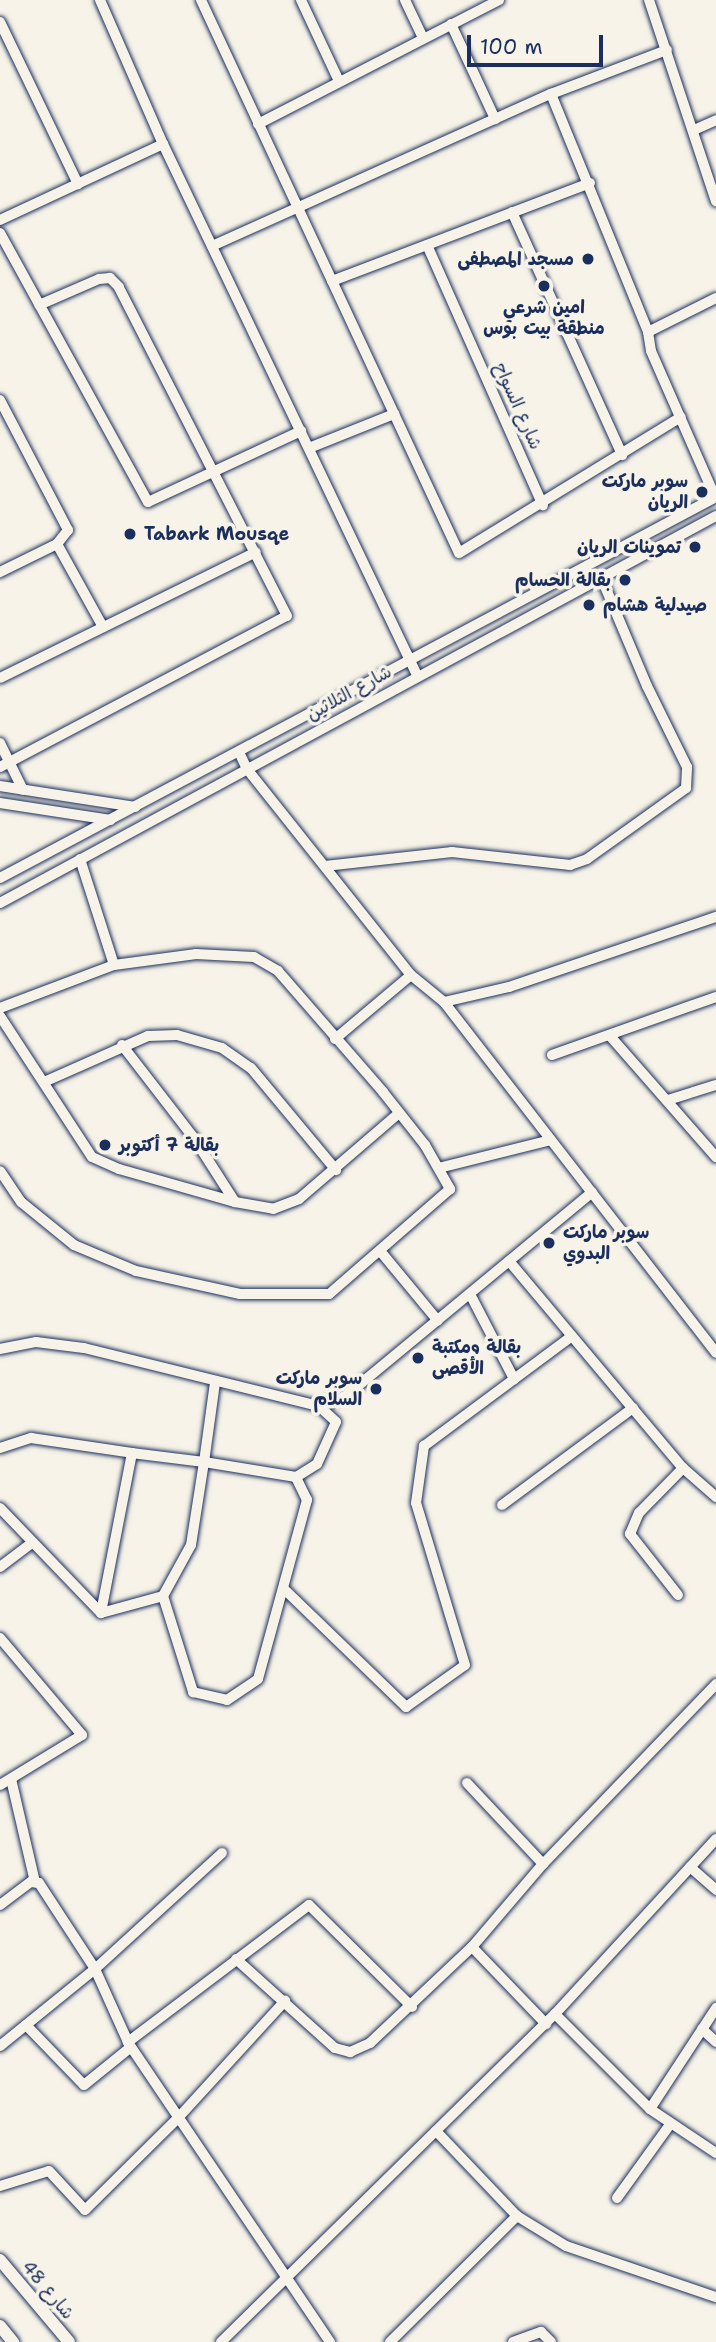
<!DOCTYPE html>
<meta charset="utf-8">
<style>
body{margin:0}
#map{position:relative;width:716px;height:2342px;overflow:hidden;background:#f7f3e8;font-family:"Shantell Sans","Playpen Sans Arabic",sans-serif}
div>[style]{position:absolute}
.roads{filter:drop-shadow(0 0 2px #1b2f5e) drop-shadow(0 0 2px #1b2f5e)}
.minor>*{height:10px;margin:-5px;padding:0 5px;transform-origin:5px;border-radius:5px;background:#f7f3e8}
.major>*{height:12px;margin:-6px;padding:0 6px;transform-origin:6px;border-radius:6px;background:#f7f3e8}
.dots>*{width:19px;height:19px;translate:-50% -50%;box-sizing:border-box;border:4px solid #f7f3e8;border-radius:50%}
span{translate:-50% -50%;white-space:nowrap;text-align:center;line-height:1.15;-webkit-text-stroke:7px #f7f3e8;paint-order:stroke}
.poi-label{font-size:18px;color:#1b2f5e;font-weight:700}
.right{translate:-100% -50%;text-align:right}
.left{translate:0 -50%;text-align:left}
.street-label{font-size:18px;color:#1b2f5e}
.scale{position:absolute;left:467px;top:35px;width:136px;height:32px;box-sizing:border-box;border:4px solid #1b2f5e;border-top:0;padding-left:9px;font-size:21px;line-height:24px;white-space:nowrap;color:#1b2f5e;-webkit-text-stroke:5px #f7f3e8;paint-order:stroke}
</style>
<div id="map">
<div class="roads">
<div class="minor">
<div style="left:100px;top:0;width:157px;rotate:66.4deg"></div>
<div style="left:163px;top:144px;width:589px;rotate:64.44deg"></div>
<div style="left:201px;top:0;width:610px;rotate:64.99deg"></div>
<div style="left:459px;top:553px;width:260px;rotate:-31.5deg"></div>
<div style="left:301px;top:0;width:89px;rotate:64.9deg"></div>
<div style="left:405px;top:0;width:42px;rotate:64.7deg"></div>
<div style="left:649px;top:0;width:212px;rotate:71.6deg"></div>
<div style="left:0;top:22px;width:180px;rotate:64.3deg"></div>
<div style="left:451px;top:24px;width:105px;rotate:65.1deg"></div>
<div style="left:551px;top:94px;width:257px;rotate:67.8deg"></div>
<div style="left:648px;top:332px;width:19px;rotate:81deg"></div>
<div style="left:651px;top:351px;width:159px;rotate:66.3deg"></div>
<div style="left:258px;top:124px;width:271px;rotate:-27.2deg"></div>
<div style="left:694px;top:130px;width:24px;rotate:-24deg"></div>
<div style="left:512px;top:212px;width:267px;rotate:65.6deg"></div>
<div style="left:0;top:220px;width:180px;rotate:-25deg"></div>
<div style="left:0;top:233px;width:307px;rotate:61.2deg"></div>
<div style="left:148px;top:502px;width:169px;rotate:-24.9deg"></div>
<div style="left:427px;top:245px;width:285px;rotate:66deg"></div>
<div style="left:212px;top:246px;width:372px;rotate:-24.2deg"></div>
<div style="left:551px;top:94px;width:124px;rotate:-20.8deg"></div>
<div style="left:332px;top:281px;width:276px;rotate:-20.8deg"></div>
<div style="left:648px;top:332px;width:76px;rotate:-26.6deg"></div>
<div style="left:0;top:400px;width:147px;rotate:62.4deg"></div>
<div style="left:68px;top:530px;width:18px;rotate:128deg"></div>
<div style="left:57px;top:544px;width:64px;rotate:153.8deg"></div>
<div style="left:309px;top:448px;width:92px;rotate:-21.8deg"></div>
<div style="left:57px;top:544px;width:95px;rotate:61deg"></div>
<div style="left:0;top:678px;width:285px;rotate:-26.2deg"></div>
<div style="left:0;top:743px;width:52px;rotate:63.9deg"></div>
<div style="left:239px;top:752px;width:19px;rotate:65deg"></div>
<div style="left:247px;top:769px;width:263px;rotate:51.5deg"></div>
<div style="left:411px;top:975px;width:43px;rotate:39.3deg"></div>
<div style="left:444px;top:1002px;width:444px;rotate:52.2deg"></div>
<div style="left:0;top:767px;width:324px;rotate:-27.8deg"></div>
<div style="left:287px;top:616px;width:369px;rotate:-117.1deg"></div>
<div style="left:119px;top:287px;width:13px;rotate:-135deg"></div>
<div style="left:110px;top:278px;width:11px;rotate:175deg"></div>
<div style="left:99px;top:279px;width:65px;rotate:156.6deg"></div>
<div style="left:0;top:786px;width:137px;rotate:8.8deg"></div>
<div style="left:0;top:803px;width:112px;rotate:8.7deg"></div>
<div style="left:80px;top:859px;width:111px;rotate:72.2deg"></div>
<div style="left:325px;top:866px;width:128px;rotate:-6.3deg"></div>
<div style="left:452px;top:852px;width:119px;rotate:6.3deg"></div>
<div style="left:570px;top:865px;width:18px;rotate:-19deg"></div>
<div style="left:587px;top:859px;width:122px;rotate:-35.6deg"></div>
<div style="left:686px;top:788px;width:21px;rotate:-87deg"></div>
<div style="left:687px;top:767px;width:90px;rotate:-116.3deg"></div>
<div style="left:647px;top:686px;width:118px;rotate:-112.9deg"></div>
<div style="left:0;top:878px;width:811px;rotate:-28.02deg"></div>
<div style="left:0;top:903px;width:814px;rotate:-28.39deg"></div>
<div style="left:444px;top:1002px;width:67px;rotate:-13deg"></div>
<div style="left:509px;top:987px;width:219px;rotate:-18.7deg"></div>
<div style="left:0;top:1008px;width:122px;rotate:-20.7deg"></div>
<div style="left:114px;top:965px;width:83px;rotate:-7.6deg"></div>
<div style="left:196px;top:954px;width:58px;rotate:3deg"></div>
<div style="left:254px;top:957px;width:28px;rotate:30deg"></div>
<div style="left:278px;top:971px;width:160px;rotate:49deg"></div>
<div style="left:383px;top:1092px;width:68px;rotate:51.6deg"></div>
<div style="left:425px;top:1145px;width:51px;rotate:60.4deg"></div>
<div style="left:450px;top:1189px;width:160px;rotate:139deg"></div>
<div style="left:329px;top:1294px;width:89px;rotate:180deg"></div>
<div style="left:240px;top:1294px;width:107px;rotate:-167.5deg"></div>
<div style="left:136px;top:1271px;width:67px;rotate:-157.2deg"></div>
<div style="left:74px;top:1245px;width:68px;rotate:-140.9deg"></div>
<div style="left:21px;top:1202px;width:37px;rotate:-124deg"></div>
<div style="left:0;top:1016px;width:168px;rotate:56.9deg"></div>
<div style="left:92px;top:1157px;width:30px;rotate:24deg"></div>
<div style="left:119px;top:1169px;width:121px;rotate:15.9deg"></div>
<div style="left:235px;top:1202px;width:39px;rotate:10deg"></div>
<div style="left:273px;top:1209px;width:28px;rotate:-21deg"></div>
<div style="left:299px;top:1199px;width:132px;rotate:-40.7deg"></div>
<div style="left:610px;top:1036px;width:161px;rotate:48.8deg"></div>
<div style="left:335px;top:1039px;width:99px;rotate:-40.1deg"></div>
<div style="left:122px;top:1045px;width:118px;rotate:52.3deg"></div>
<div style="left:194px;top:1138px;width:76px;rotate:57.4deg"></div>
<div style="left:552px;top:1055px;width:174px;rotate:-19.5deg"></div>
<div style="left:44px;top:1082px;width:114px;rotate:-23.9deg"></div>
<div style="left:148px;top:1036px;width:29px;rotate:-2deg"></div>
<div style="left:177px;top:1035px;width:47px;rotate:16.1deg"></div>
<div style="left:222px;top:1048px;width:35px;rotate:35deg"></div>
<div style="left:251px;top:1068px;width:133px;rotate:50.2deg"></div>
<div style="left:668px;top:1100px;width:50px;rotate:-17.4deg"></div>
<div style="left:439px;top:1168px;width:115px;rotate:-14deg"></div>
<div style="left:381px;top:1252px;width:89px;rotate:50.4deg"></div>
<div style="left:509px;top:1261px;width:270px;rotate:50deg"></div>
<div style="left:683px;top:1468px;width:44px;rotate:41.3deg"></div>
<div style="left:470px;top:1294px;width:96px;rotate:62.6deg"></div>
<div style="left:0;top:1349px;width:37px;rotate:-11deg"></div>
<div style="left:36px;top:1342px;width:48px;rotate:7.1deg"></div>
<div style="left:84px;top:1348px;width:242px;rotate:13.9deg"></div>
<div style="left:319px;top:1406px;width:23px;rotate:43deg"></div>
<div style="left:336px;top:1422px;width:46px;rotate:114.3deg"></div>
<div style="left:317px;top:1464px;width:25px;rotate:148deg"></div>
<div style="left:319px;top:1406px;width:30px;rotate:-21deg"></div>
<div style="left:347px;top:1395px;width:318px;rotate:-39.6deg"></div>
<div style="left:0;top:1448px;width:33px;rotate:-18deg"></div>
<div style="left:31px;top:1438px;width:102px;rotate:8.4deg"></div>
<div style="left:502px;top:1505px;width:163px;rotate:-36.5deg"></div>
<div style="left:0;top:1508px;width:146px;rotate:46.1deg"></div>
<div style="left:0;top:1567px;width:41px;rotate:-37.1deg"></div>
<div style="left:284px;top:1589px;width:170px;rotate:44deg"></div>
<div style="left:406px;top:1707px;width:72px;rotate:-35.4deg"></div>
<div style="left:465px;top:1665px;width:169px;rotate:-106.8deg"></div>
<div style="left:416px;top:1503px;width:58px;rotate:-82deg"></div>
<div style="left:424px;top:1446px;width:184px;rotate:-36.6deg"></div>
<div style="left:678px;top:1595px;width:78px;rotate:-128.2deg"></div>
<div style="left:630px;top:1534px;width:23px;rotate:-67deg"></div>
<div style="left:639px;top:1513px;width:63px;rotate:-45.6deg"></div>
<div style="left:163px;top:1596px;width:101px;rotate:72.6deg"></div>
<div style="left:193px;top:1692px;width:35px;rotate:13deg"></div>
<div style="left:227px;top:1700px;width:37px;rotate:-34deg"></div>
<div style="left:258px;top:1679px;width:186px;rotate:-74.7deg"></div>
<div style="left:307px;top:1500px;width:25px;rotate:-116deg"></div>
<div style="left:296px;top:1477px;width:93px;rotate:-170.7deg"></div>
<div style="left:204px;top:1462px;width:73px;rotate:-172.9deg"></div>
<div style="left:132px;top:1453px;width:163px;rotate:101deg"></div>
<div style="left:101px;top:1613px;width:64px;rotate:-15.3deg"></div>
<div style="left:163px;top:1596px;width:58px;rotate:-61.2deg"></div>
<div style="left:191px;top:1545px;width:84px;rotate:-81.1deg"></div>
<div style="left:204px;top:1462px;width:80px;rotate:-82.1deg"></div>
<div style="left:0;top:1638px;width:127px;rotate:49.8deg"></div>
<div style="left:82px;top:1735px;width:96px;rotate:148.6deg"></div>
<div style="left:11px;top:1779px;width:106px;rotate:76.9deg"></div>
<div style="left:467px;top:1783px;width:111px;rotate:46.8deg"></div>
<div style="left:716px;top:1839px;width:238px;rotate:132.6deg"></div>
<div style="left:555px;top:2014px;width:134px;rotate:45deg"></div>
<div style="left:650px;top:2109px;width:79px;rotate:33.7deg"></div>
<div style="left:690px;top:1867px;width:35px;rotate:41deg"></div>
<div style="left:0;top:1905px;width:39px;rotate:-37deg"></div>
<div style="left:31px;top:1882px;width:8px;rotate:7deg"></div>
<div style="left:39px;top:1883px;width:103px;rotate:56.9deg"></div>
<div style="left:95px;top:1969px;width:80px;rotate:65.7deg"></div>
<div style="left:472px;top:1947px;width:107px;rotate:46.1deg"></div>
<div style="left:236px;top:1959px;width:133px;rotate:42deg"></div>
<div style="left:335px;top:2048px;width:16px;rotate:15deg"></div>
<div style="left:350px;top:2052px;width:22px;rotate:-24deg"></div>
<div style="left:370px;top:2043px;width:140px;rotate:-43.3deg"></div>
<div style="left:472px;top:1947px;width:109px;rotate:-49.5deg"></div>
<div style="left:543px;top:1864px;width:250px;rotate:-46.1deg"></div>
<div style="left:26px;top:2025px;width:83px;rotate:46deg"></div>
<div style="left:84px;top:2085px;width:60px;rotate:-39deg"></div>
<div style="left:702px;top:2029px;width:19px;rotate:43deg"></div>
<div style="left:0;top:2046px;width:122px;rotate:-39deg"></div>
<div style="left:95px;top:1969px;width:172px;rotate:-42.4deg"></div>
<div style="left:650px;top:2109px;width:121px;rotate:-56.8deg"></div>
<div style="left:436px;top:2131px;width:117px;rotate:46.4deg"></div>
<div style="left:0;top:2186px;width:51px;rotate:-17deg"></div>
<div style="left:49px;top:2171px;width:53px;rotate:47.3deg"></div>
<div style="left:85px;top:2210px;width:131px;rotate:-44.7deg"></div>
<div style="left:178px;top:2118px;width:159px;rotate:-47.6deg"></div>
<div style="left:617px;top:2198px;width:92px;rotate:-54.2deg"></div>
<div style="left:221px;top:2342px;width:468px;rotate:-44.5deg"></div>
<div style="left:330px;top:2342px;width:362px;rotate:-124deg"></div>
<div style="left:128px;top:2042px;width:227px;rotate:-37.1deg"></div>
<div style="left:309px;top:1905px;width:145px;rotate:44.7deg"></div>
<div style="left:390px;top:2342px;width:179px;rotate:-44.8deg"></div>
<div style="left:517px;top:2216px;width:57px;rotate:31.5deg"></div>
<div style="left:566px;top:2246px;width:158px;rotate:18.8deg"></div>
<div style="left:513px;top:2342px;width:30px;rotate:-20deg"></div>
<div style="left:541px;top:2332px;width:14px;rotate:45deg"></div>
</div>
<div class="major">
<div style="left:0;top:2260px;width:107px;rotate:49.9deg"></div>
<div style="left:0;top:2326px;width:21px;rotate:51deg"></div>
</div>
</div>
<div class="dots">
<div style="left:588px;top:259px;background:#1b2f5e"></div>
<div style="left:544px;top:286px;background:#1b2f5e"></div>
<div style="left:702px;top:492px;background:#1b2f5e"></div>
<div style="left:130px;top:534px;background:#1b2f5e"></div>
<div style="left:695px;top:547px;background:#1b2f5e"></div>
<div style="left:625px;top:580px;background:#1b2f5e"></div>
<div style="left:589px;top:605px;background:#1b2f5e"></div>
<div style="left:105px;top:1145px;background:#1b2f5e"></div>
<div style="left:549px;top:1243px;background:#1b2f5e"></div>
<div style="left:418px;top:1358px;background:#1b2f5e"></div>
<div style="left:376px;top:1389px;background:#1b2f5e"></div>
</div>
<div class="poi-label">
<span class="right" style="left:574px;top:259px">مسجد المصطفى</span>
<span style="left:544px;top:318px">امين شرعي<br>منطقة بيت بوس</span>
<span class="right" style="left:688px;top:492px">سوبر ماركت<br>الريان</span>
<span class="left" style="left:144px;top:534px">Tabark Mousqe</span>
<span class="right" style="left:681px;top:547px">تموينات الريان</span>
<span class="right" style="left:611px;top:580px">بقالة الحسام</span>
<span class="left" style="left:603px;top:605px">صيدلية هشام</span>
<span class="left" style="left:119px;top:1145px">بقالة 7 أكتوبر</span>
<span class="left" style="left:563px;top:1243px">سوبر ماركت<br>البدوي</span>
<span class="left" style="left:432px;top:1358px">بقالة ومكتبة<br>الأقصى</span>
<span class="right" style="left:362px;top:1389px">سوبر ماركت<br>السلام</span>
</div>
<div class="street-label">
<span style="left:518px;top:406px;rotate:66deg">شارع السواح</span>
<span style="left:349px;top:693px;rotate:-29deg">شارع الثلاثين</span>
<span style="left:48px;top:2290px;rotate:50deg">شارع 48</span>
</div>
<div class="scale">100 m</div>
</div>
